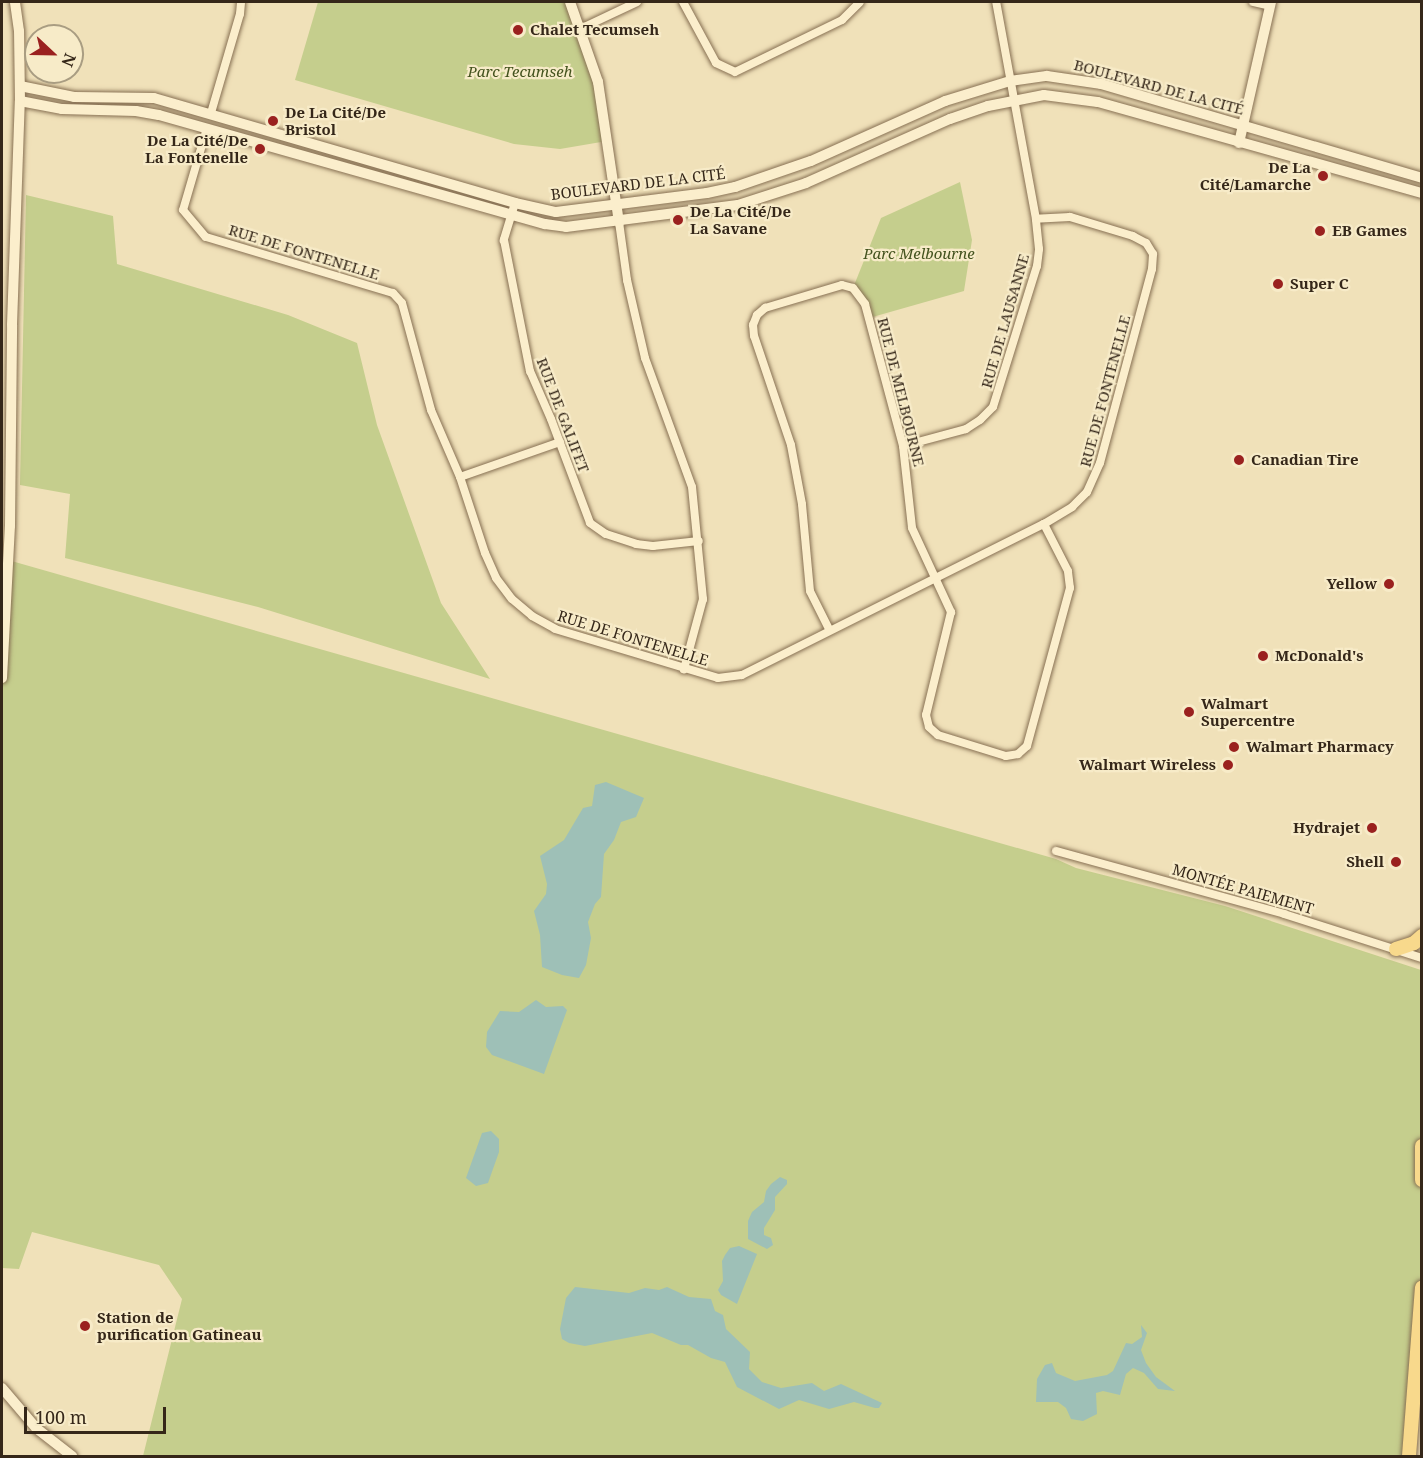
<!DOCTYPE html>
<meta charset="utf-8">
<style>
body{margin:0}
#map{position:relative;width:1423px;height:1458px;overflow:hidden;background:#f0e1b9;font-family:"Noto Serif",serif}
div>[style]{position:absolute}
.green>*{inset:0;background:#c5ce8d}
.water>*{inset:0;background:#9ec0b7}
.roads{filter:drop-shadow(0 0 2px #877053) drop-shadow(0 0 2px #877053)}
.minor>*{height:8px;margin:-4px;padding:0 4px;transform-origin:4px;border-radius:4px;background:#fbeecc}
.tertiary>*{height:10px;margin:-5px;padding:0 5px;transform-origin:5px;border-radius:5px;background:#fbeecc}
.primary>*{height:14px;margin:-7px;padding:0 7px;transform-origin:7px;border-radius:7px;background:#f8d98c}
.dots>*{width:16px;height:16px;translate:-50% -50%;box-sizing:border-box;border:3px solid #f7ebc8;border-radius:50%}
span{translate:-50% -50%;white-space:nowrap;text-align:center;line-height:1.15;-webkit-text-stroke:4.5px #f7ebc8;paint-order:stroke}
.poi-label{font-size:15px;color:#352719;font-weight:700}
.left{translate:0 -50%;text-align:left}
.right{translate:-100% -50%;text-align:right}
.park-label{font-size:15px;color:#44531e;font-style:italic}
.street-label{font-size:15px;color:#352719}
.frame{position:absolute;inset:0;border:3px solid #352719;pointer-events:none}
.north{position:absolute;left:24px;top:24px;width:60px;height:60px;box-sizing:border-box;background:#f7ebc8;border:2px solid #a99d82;border-radius:50%;rotate:112deg;font-size:16px;font-weight:700;line-height:24px;text-align:center;color:#352719}
.north::after{content:'';display:block;margin:auto;width:21px;height:27px;background:#9a211f;clip-path:polygon(50% 0,100% 100%,50% 72%,0 100%)}
.scale{position:absolute;left:24px;top:1407px;width:142px;height:27px;box-sizing:border-box;border:3px solid #352719;border-top:0;padding-left:8px;font-size:18px;line-height:21px;white-space:nowrap;color:#352719;-webkit-text-stroke:4px #f7ebc8;paint-order:stroke}
</style>
<div id="map">
<div class="green">
<div style="clip-path:polygon(318px 2px,570px 2px,580px 29px,607px 141px,560px 149px,514px 144px,295px 80px)"></div>
<div style="clip-path:polygon(960px 182px,972px 240px,964px 291px,869px 318px,853px 288px,881px 218px)"></div>
<div style="clip-path:polygon(26px 195px,113px 216px,117px 264px,288px 315px,357px 343px,377px 425px,441px 603px,490px 679px,258px 607px,65px 558px,70px 494px,20px 485px)"></div>
<div style="clip-path:polygon(8px 560px,1056px 859px,1076px 868px,1225px 906px,1421px 970px,1422px 1288px,1409px 1456px,143px 1456px,182px 1299px,159px 1265px,32px 1232px,19px 1269px,2px 1268px,2px 678px)"></div>
</div>
<div class="water">
<div style="clip-path:polygon(606px 782px,644px 798px,636px 817px,621px 822px,614px 840px,604px 854px,601px 897px,595px 904px,588px 922px,591px 938px,586px 965px,579px 978px,562px 975px,542px 967px,540px 935px,534px 911px,546px 894px,547px 884px,540px 856px,564px 840px,583px 808px,592px 806px,595px 785px)"></div>
<div style="clip-path:polygon(536px 1000px,546px 1007px,563px 1006px,567px 1010px,544px 1074px,492px 1055px,486px 1047px,487px 1032px,500px 1011px,519px 1012px)"></div>
<div style="clip-path:polygon(491px 1131px,499px 1139px,499px 1152px,488px 1183px,476px 1186px,466px 1178px,482px 1133px)"></div>
<div style="clip-path:polygon(780px 1177px,787px 1180px,787px 1184px,775px 1197px,775px 1210px,764px 1228px,764px 1235px,771px 1238px,773px 1245px,767px 1249px,748px 1239px,748px 1221px,752px 1212px,764px 1202px,766px 1191px,771px 1184px)"></div>
<div style="clip-path:polygon(739px 1246px,757px 1254px,737px 1304px,721px 1295px,718px 1290px,723px 1281px,722px 1261px,725px 1255px,730px 1248px)"></div>
<div style="clip-path:polygon(575px 1287px,629px 1293px,645px 1288px,659px 1290px,667px 1287px,689px 1297px,711px 1299px,715px 1311px,723px 1315px,726px 1329px,750px 1352px,749px 1369px,762px 1382px,781px 1388px,812px 1383px,824px 1391px,841px 1384px,882px 1403px,879px 1408px,875px 1408px,854px 1402px,829px 1409px,799px 1400px,779px 1409px,737px 1387px,725px 1362px,711px 1358px,688px 1345px,681px 1345px,652px 1333px,585px 1346px,569px 1343px,562px 1339px,560px 1329px,566px 1298px)"></div>
<div style="clip-path:polygon(1141px 1325px,1147px 1333px,1141px 1350px,1146px 1363px,1156px 1377px,1175px 1391px,1158px 1389px,1144px 1373px,1133px 1368px,1126px 1374px,1120px 1395px,1103px 1391px,1096px 1393px,1097px 1414px,1083px 1421px,1071px 1419px,1066px 1408px,1058px 1402px,1036px 1402px,1037px 1379px,1045px 1365px,1052px 1363px,1056px 1373px,1075px 1381px,1107px 1375px,1113px 1371px,1126px 1343px,1132px 1344px,1142px 1337px)"></div>
</div>
<div class="roads">
<div class="minor">
<div style="left:683px;top:2px;width:69px;rotate:61.6deg"></div>
<div style="left:716px;top:63px;width:21px;rotate:25deg"></div>
<div style="left:735px;top:72px;width:119px;rotate:-25.9deg"></div>
<div style="left:842px;top:20px;width:25px;rotate:-45deg"></div>
<div style="left:1253px;top:2px;width:17px;rotate:13deg"></div>
<div style="left:580px;top:29px;width:63px;rotate:-25.3deg"></div>
<div style="left:211px;top:113px;width:103px;rotate:-73.7deg"></div>
<div style="left:240px;top:14px;width:12px;rotate:-85deg"></div>
<div style="left:207px;top:128px;width:85px;rotate:106.3deg"></div>
<div style="left:183px;top:210px;width:35px;rotate:50deg"></div>
<div style="left:206px;top:237px;width:195px;rotate:16.7deg"></div>
<div style="left:393px;top:293px;width:13px;rotate:48deg"></div>
<div style="left:402px;top:303px;width:111px;rotate:74.8deg"></div>
<div style="left:431px;top:410px;width:73px;rotate:66.6deg"></div>
<div style="left:460px;top:477px;width:80px;rotate:71.8deg"></div>
<div style="left:485px;top:553px;width:27px;rotate:66deg"></div>
<div style="left:496px;top:578px;width:26px;rotate:53deg"></div>
<div style="left:512px;top:599px;width:26px;rotate:40deg"></div>
<div style="left:532px;top:616px;width:26px;rotate:29deg"></div>
<div style="left:555px;top:629px;width:170px;rotate:16.7deg"></div>
<div style="left:718px;top:678px;width:24px;rotate:-7deg"></div>
<div style="left:742px;top:675px;width:338px;rotate:-26.6deg"></div>
<div style="left:1044px;top:524px;width:33px;rotate:-31deg"></div>
<div style="left:1072px;top:507px;width:21px;rotate:-45deg"></div>
<div style="left:1087px;top:492px;width:32px;rotate:-66deg"></div>
<div style="left:1100px;top:463px;width:201px;rotate:-75deg"></div>
<div style="left:1152px;top:269px;width:15px;rotate:-86deg"></div>
<div style="left:1153px;top:254px;width:13px;rotate:-122deg"></div>
<div style="left:1146px;top:243px;width:15px;rotate:-152deg"></div>
<div style="left:1133px;top:236px;width:66px;rotate:-163.2deg"></div>
<div style="left:1070px;top:217px;width:34px;rotate:177deg"></div>
<div style="left:515px;top:203px;width:39px;rotate:107deg"></div>
<div style="left:504px;top:240px;width:134px;rotate:78.8deg"></div>
<div style="left:530px;top:371px;width:52px;rotate:66.4deg"></div>
<div style="left:551px;top:419px;width:111px;rotate:69.4deg"></div>
<div style="left:590px;top:523px;width:19px;rotate:35deg"></div>
<div style="left:606px;top:534px;width:32px;rotate:18deg"></div>
<div style="left:636px;top:544px;width:17px;rotate:7deg"></div>
<div style="left:653px;top:546px;width:46px;rotate:-6.2deg"></div>
<div style="left:619px;top:222px;width:59px;rotate:82.1deg"></div>
<div style="left:627px;top:280px;width:80px;rotate:77deg"></div>
<div style="left:645px;top:358px;width:137px;rotate:70deg"></div>
<div style="left:692px;top:487px;width:113px;rotate:84.4deg"></div>
<div style="left:703px;top:599px;width:73px;rotate:105.2deg"></div>
<div style="left:903px;top:446px;width:65px;rotate:-15.1deg"></div>
<div style="left:966px;top:429px;width:17px;rotate:-33deg"></div>
<div style="left:980px;top:420px;width:18px;rotate:-45deg"></div>
<div style="left:993px;top:407px;width:148px;rotate:-72.7deg"></div>
<div style="left:1037px;top:266px;width:17px;rotate:-83deg"></div>
<div style="left:1039px;top:249px;width:30px;rotate:-96deg"></div>
<div style="left:1036px;top:219px;width:221px;rotate:-100.4deg"></div>
<div style="left:460px;top:477px;width:106px;rotate:-19.3deg"></div>
<div style="left:829px;top:629px;width:42px;rotate:-116.6deg"></div>
<div style="left:810px;top:591px;width:87px;rotate:-95.3deg"></div>
<div style="left:802px;top:504px;width:60px;rotate:-100.6deg"></div>
<div style="left:791px;top:445px;width:115px;rotate:-108.7deg"></div>
<div style="left:754px;top:336px;width:11px;rotate:-95deg"></div>
<div style="left:753px;top:325px;width:11px;rotate:-68deg"></div>
<div style="left:757px;top:315px;width:11px;rotate:-41deg"></div>
<div style="left:765px;top:308px;width:80px;rotate:-16.6deg"></div>
<div style="left:842px;top:285px;width:11px;rotate:15deg"></div>
<div style="left:853px;top:288px;width:20px;rotate:53deg"></div>
<div style="left:865px;top:304px;width:147px;rotate:75deg"></div>
<div style="left:903px;top:446px;width:82px;rotate:83.7deg"></div>
<div style="left:912px;top:528px;width:93px;rotate:65.1deg"></div>
<div style="left:951px;top:612px;width:106px;rotate:103.6deg"></div>
<div style="left:926px;top:715px;width:12px;rotate:76deg"></div>
<div style="left:929px;top:727px;width:12px;rotate:42deg"></div>
<div style="left:938px;top:735px;width:71px;rotate:17.2deg"></div>
<div style="left:1006px;top:756px;width:12px;rotate:-9deg"></div>
<div style="left:1018px;top:754px;width:12px;rotate:-42deg"></div>
<div style="left:1027px;top:746px;width:164px;rotate:-74.8deg"></div>
<div style="left:1070px;top:588px;width:17px;rotate:-97deg"></div>
<div style="left:1068px;top:571px;width:53px;rotate:-117.1deg"></div>
<div style="left:1056px;top:851px;width:237px;rotate:15.4deg"></div>
<div style="left:1284px;top:914px;width:145px;rotate:17.7deg"></div>
</div>
<div class="tertiary">
<div style="left:570px;top:2px;width:85px;rotate:70.7deg"></div>
<div style="left:598px;top:82px;width:142px;rotate:81.5deg"></div>
<div style="left:20px;top:86px;width:55px;rotate:11.5deg"></div>
<div style="left:74px;top:97px;width:80px;rotate:0.7deg"></div>
<div style="left:154px;top:98px;width:376px;rotate:16.2deg"></div>
<div style="left:515px;top:203px;width:42px;rotate:12.4deg"></div>
<div style="left:556px;top:212px;width:152px;rotate:-7.2deg"></div>
<div style="left:707px;top:193px;width:29px;rotate:-12deg"></div>
<div style="left:735px;top:187px;width:80px;rotate:-18.9deg"></div>
<div style="left:811px;top:161px;width:147px;rotate:-24.1deg"></div>
<div style="left:945px;top:101px;width:68px;rotate:-17.1deg"></div>
<div style="left:1010px;top:81px;width:37px;rotate:-8deg"></div>
<div style="left:1047px;top:76px;width:55px;rotate:8.4deg"></div>
<div style="left:1101px;top:84px;width:334px;rotate:16.3deg"></div>
<div style="left:20px;top:101px;width:43px;rotate:10.8deg"></div>
<div style="left:62px;top:109px;width:74px;rotate:1.5deg"></div>
<div style="left:136px;top:111px;width:23px;rotate:10deg"></div>
<div style="left:159px;top:115px;width:401px;rotate:15.8deg"></div>
<div style="left:545px;top:224px;width:21px;rotate:8deg"></div>
<div style="left:566px;top:227px;width:173px;rotate:-7.3deg"></div>
<div style="left:738px;top:205px;width:71px;rotate:-17.9deg"></div>
<div style="left:806px;top:183px;width:158px;rotate:-24deg"></div>
<div style="left:950px;top:119px;width:40px;rotate:-18.9deg"></div>
<div style="left:988px;top:106px;width:57px;rotate:-11.1deg"></div>
<div style="left:1044px;top:95px;width:54px;rotate:7.4deg"></div>
<div style="left:1098px;top:102px;width:337px;rotate:15.7deg"></div>
<div style="left:1239px;top:143px;width:145px;rotate:-77.2deg"></div>
<div style="left:2px;top:678px;width:152px;rotate:-87deg"></div>
<div style="left:10px;top:526px;width:201px;rotate:-89.4deg"></div>
<div style="left:12px;top:325px;width:224px;rotate:-88deg"></div>
<div style="left:20px;top:101px;width:70px;rotate:-90.8deg"></div>
<div style="left:19px;top:31px;width:29px;rotate:-98deg"></div>
<div style="left:2px;top:1388px;width:52px;rotate:49.6deg"></div>
<div style="left:36px;top:1428px;width:46px;rotate:37.9deg"></div>
</div>
<div class="primary">
<div style="left:1396px;top:949px;width:19px;rotate:-18deg"></div>
<div style="left:1414px;top:943px;width:11px;rotate:-41deg"></div>
<div style="left:1422px;top:1146px;width:34px;rotate:90deg"></div>
<div style="left:1409px;top:1456px;width:169px;rotate:-85.6deg"></div>
</div>
</div>
<div class="dots">
<div style="left:518px;top:30px;background:#9a211f"></div>
<div style="left:273px;top:121px;background:#9a211f"></div>
<div style="left:260px;top:149px;background:#9a211f"></div>
<div style="left:1323px;top:176px;background:#9a211f"></div>
<div style="left:678px;top:220px;background:#9a211f"></div>
<div style="left:1320px;top:231px;background:#9a211f"></div>
<div style="left:1278px;top:284px;background:#9a211f"></div>
<div style="left:1239px;top:460px;background:#9a211f"></div>
<div style="left:1389px;top:584px;background:#9a211f"></div>
<div style="left:1263px;top:656px;background:#9a211f"></div>
<div style="left:1189px;top:712px;background:#9a211f"></div>
<div style="left:1234px;top:747px;background:#9a211f"></div>
<div style="left:1228px;top:765px;background:#9a211f"></div>
<div style="left:1372px;top:828px;background:#9a211f"></div>
<div style="left:1396px;top:862px;background:#9a211f"></div>
<div style="left:85px;top:1326px;background:#9a211f"></div>
</div>
<div class="poi-label">
<span class="left" style="left:530px;top:30px">Chalet Tecumseh</span>
<span class="left" style="left:285px;top:121px">De La Cité/De<br>Bristol</span>
<span class="right" style="left:248px;top:149px">De La Cité/De<br>La Fontenelle</span>
<span class="right" style="left:1311px;top:176px">De La<br>Cité/Lamarche</span>
<span class="left" style="left:690px;top:220px">De La Cité/De<br>La Savane</span>
<span class="left" style="left:1332px;top:231px">EB Games</span>
<span class="left" style="left:1290px;top:284px">Super C</span>
<span class="left" style="left:1251px;top:460px">Canadian Tire</span>
<span class="right" style="left:1377px;top:584px">Yellow</span>
<span class="left" style="left:1275px;top:656px">McDonald's</span>
<span class="left" style="left:1201px;top:712px">Walmart<br>Supercentre</span>
<span class="left" style="left:1246px;top:747px">Walmart Pharmacy</span>
<span class="right" style="left:1216px;top:765px">Walmart Wireless</span>
<span class="right" style="left:1360px;top:828px">Hydrajet</span>
<span class="right" style="left:1384px;top:862px">Shell</span>
<span class="left" style="left:97px;top:1326px">Station de<br>purification Gatineau</span>
</div>
<div class="park-label">
<span style="left:520px;top:72px">Parc Tecumseh</span>
<span style="left:919px;top:254px">Parc Melbourne</span>
</div>
<div class="street-label">
<span style="left:1159px;top:87px;rotate:15deg">BOULEVARD DE LA CITÉ</span>
<span style="left:638px;top:184px;rotate:-7deg">BOULEVARD DE LA CITÉ</span>
<span style="left:304px;top:252px;rotate:17deg">RUE DE FONTENELLE</span>
<span style="left:1005px;top:321px;rotate:-74deg">RUE DE LAUSANNE</span>
<span style="left:1105px;top:391px;rotate:-75deg">RUE DE FONTENELLE</span>
<span style="left:901px;top:392px;rotate:76deg">RUE DE MELBOURNE</span>
<span style="left:563px;top:415px;rotate:69deg">RUE DE GALIFET</span>
<span style="left:633px;top:638px;rotate:17deg">RUE DE FONTENELLE</span>
<span style="left:1243px;top:889px;rotate:16deg">MONTÉE PAIEMENT</span>
</div>
<div class="frame"></div>
<div class="north">N</div>
<div class="scale">100 m</div>
</div>
